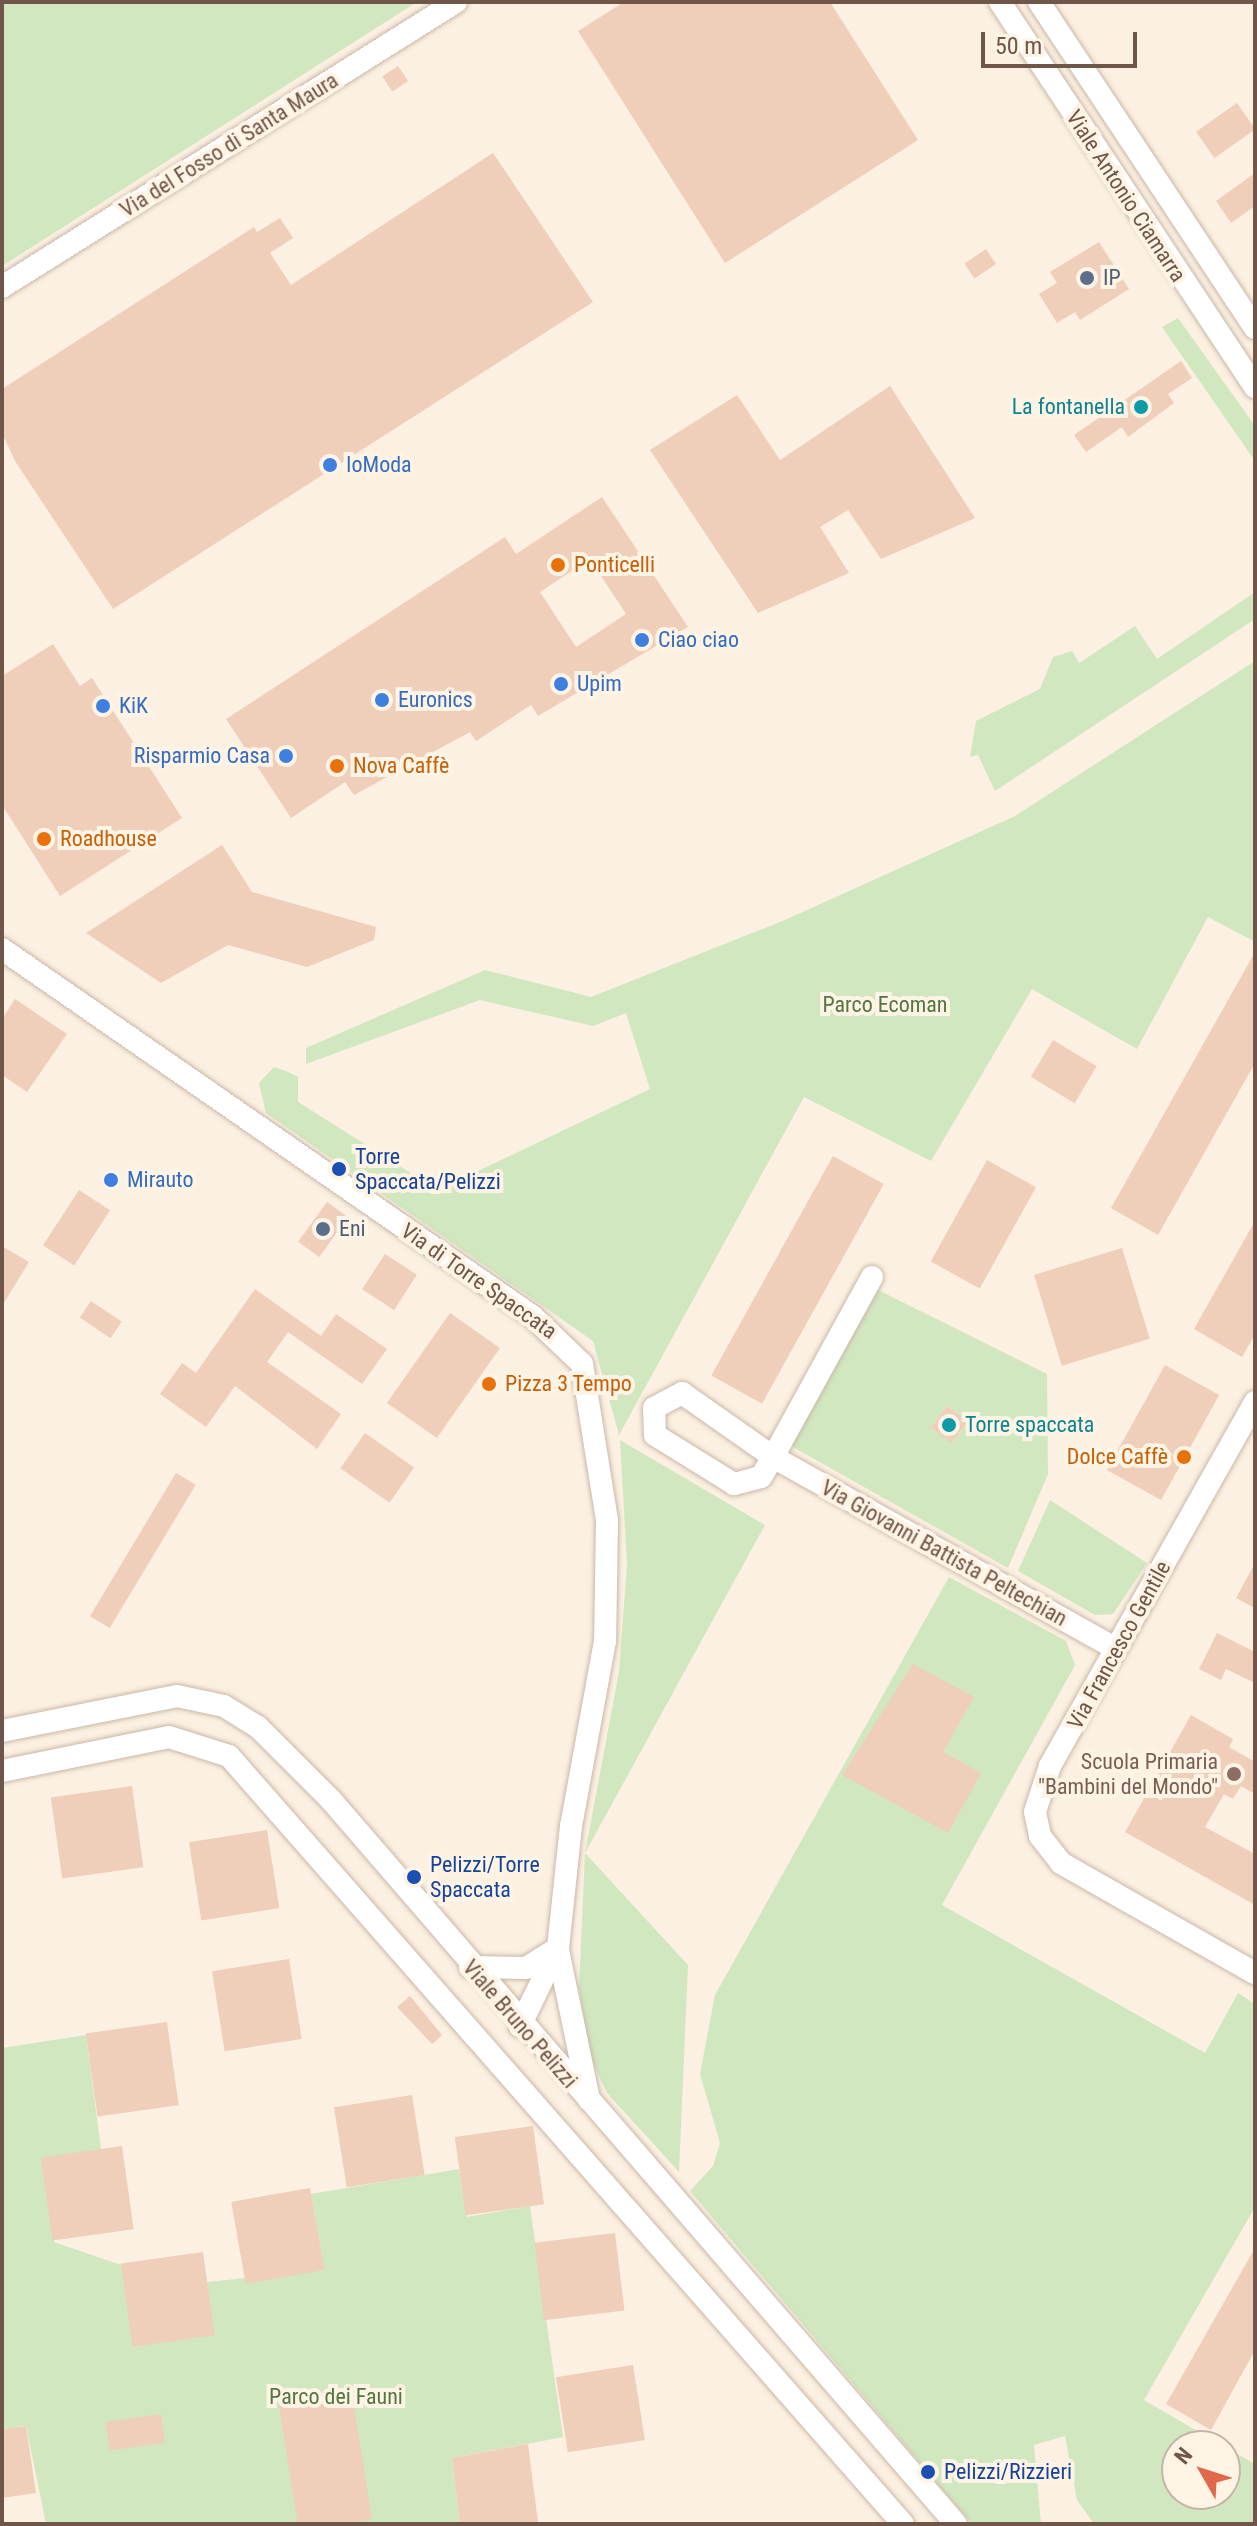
<!DOCTYPE html>
<meta charset="utf-8">
<style>
body{margin:0}
#map{position:relative;width:1257px;height:2526px;overflow:hidden;background:#fbf0e1;font-family:"Roboto Condensed",sans-serif}
div>[style]{position:absolute}
.green>*{inset:0;background:#d1e7c0}
.building>*{inset:0;background:#efceba;transform-origin:0 0}
.roads{filter:drop-shadow(0 0 2px #cab7a8) drop-shadow(0 0 2px #cab7a8)}
.minor>*{height:22px;margin:-11px;padding:0 11px;transform-origin:11px;border-radius:11px;background:#fff}
.dots>*{width:22px;height:22px;translate:-50% -50%;box-sizing:border-box;border:4px solid #fef4e6;border-radius:50%}
span{translate:-50% -50%;white-space:nowrap;text-align:center;line-height:1.15;-webkit-text-stroke:8px #fef4e6;paint-order:stroke}
.street-label{font-size:22px;color:#705649}
.service-label{font-size:22px;color:#4e5e75}
.left{translate:0 -50%;text-align:left}
.culture-label{font-size:22px;color:#0d838f}
.right{translate:-100% -50%;text-align:right}
.shop-label{font-size:22px;color:#366cbe}
.food-label{font-size:22px;color:#c56008}
.park-label{font-size:22px;color:#537642}
.transit-label{font-size:22px;color:#164399}
.education-label{font-size:22px;color:#785e54}
.frame{position:absolute;inset:0;border:4px solid #705649;pointer-events:none}
.north{position:absolute;left:1161px;top:2430px;width:80px;height:80px;box-sizing:border-box;background:#fef4e6;border:2px solid #c5b5a7;border-radius:50%;rotate:309deg;font-size:22px;font-weight:700;line-height:32px;text-align:center;color:#705649}
.north::after{content:'';display:block;margin:auto;width:28px;height:36px;background:#e0694b;clip-path:polygon(50% 0,100% 100%,50% 72%,0 100%)}
.scale{position:absolute;left:981px;top:32px;width:156px;height:36px;box-sizing:border-box;border:4px solid #705649;border-top:0;padding-left:10px;font-size:24px;line-height:28px;white-space:nowrap;color:#705649;-webkit-text-stroke:6px #fef4e6;paint-order:stroke}
</style>
<div id="map">
<div class="green">
<div style="clip-path:polygon(2px 2px,417px 2px,2px 266px)"></div>
<div style="clip-path:polygon(1178px 318px,1255px 426px,1255px 461px,1162px 327px)"></div>
<div style="clip-path:polygon(1255px 592px,1255px 619px,995px 791px,978px 755px,970px 757px,976px 721px,1040px 689px,1053px 657px,1072px 651px,1079px 663px,1135px 626px,1157px 659px)"></div>
<div style="clip-path:polygon(1255px 661px,1255px 942px,1208px 917px,1137px 1049px,1032px 989px,931px 1161px,804px 1097px,619px 1435px,593px 1341px,266px 1113px,259px 1083px,274px 1067px,286px 1071px,298px 1077px,298px 1102px,414px 1175px,476px 1172px,650px 1089px,626px 1013px,593px 1026px,480px 1000px,306px 1064px,306px 1048px,485px 970px,591px 997px,785px 920px,1015px 816px)"></div>
<div style="clip-path:polygon(evenodd,878px 1290px,1047px 1374px,1048px 1474px,1008px 1568px,791px 1446px,878px 1290px,947px 1406px,968px 1422px,952px 1443px,931px 1427px,947px 1406px)"></div>
<div style="clip-path:polygon(620px 1440px,765px 1525px,585px 1853px,688px 1965px,679px 2172px,607px 2093px,591px 2059px,579px 1988px,585px 1853px,619px 1672px,627px 1564px)"></div>
<div style="clip-path:polygon(1050px 1500px,1147px 1563px,1113px 1614px,1095px 1615px,1018px 1571px)"></div>
<div style="clip-path:polygon(949px 1577px,1066px 1641px,1075px 1665px,942px 1905px,1205px 2053px,1238px 1993px,1255px 2004px,1255px 2207px,1144px 2400px,1223px 2446px,1177px 2446px,1177px 2494px,1225px 2494px,1225px 2447px,1255px 2464px,1255px 2524px,1094px 2524px,1077px 2500px,1065px 2436px,1034px 2445px,1041px 2524px,972px 2524px,690px 2191px,713px 2166px,720px 2143px,700px 2074px,715px 1995px)"></div>
<div style="clip-path:polygon(86px 2035px,101px 2149px,42px 2159px,54px 2242px,121px 2265px,207px 2282px,324px 2270px,311px 2194px,459px 2169px,467px 2217px,530px 2206px,563px 2437px,452px 2458px,460px 2524px,46px 2524px,26px 2426px,2px 2429px,2px 2048px)"></div>
</div>
<div class="building">
<div style="clip-path:polygon(624px 2px,830px 2px,918px 140px,725px 263px,578px 31px)"></div>
<div style="left:398px;top:66px;width:18px;height:19px;rotate:56deg"></div>
<div style="left:1237px;top:103px;width:32px;height:50px;rotate:55deg"></div>
<div style="clip-path:polygon(493px 153px,593px 302px,113px 609px,15px 461px,2px 433px,2px 389px,254px 227px,257px 232px,280px 218px,293px 238px,270px 253px,291px 285px)"></div>
<div style="clip-path:polygon(1255px 173px,1255px 206px,1231px 223px,1216px 201px)"></div>
<div style="clip-path:polygon(1099px 242px,1129px 289px,1080px 320px,1075px 312px,1057px 323px,1039px 294px,1057px 283px,1050px 272px)"></div>
<div style="left:986px;top:249px;width:18px;height:26px;rotate:56deg"></div>
<div style="clip-path:polygon(1181px 361px,1192px 378px,1168px 394px,1174px 403px,1128px 437px,1122px 427px,1086px 452px,1074px 435px)"></div>
<div style="clip-path:polygon(890px 386px,975px 518px,881px 559px,848px 510px,820px 527px,849px 573px,758px 613px,650px 450px,737px 395px,780px 460px)"></div>
<div style="clip-path:polygon(evenodd,602px 497px,688px 627px,538px 716px,531px 705px,476px 741px,470px 732px,354px 795px,345px 782px,291px 818px,226px 719px,505px 537px,516px 554px,602px 497px,590px 559px,626px 614px,576px 647px,540px 592px,590px 559px)"></div>
<div style="clip-path:polygon(53px 644px,80px 686px,92px 678px,182px 818px,60px 896px,2px 805px,2px 676px)"></div>
<div style="clip-path:polygon(222px 845px,252px 892px,376px 927px,374px 940px,307px 967px,228px 945px,161px 983px,86px 933px)"></div>
<div style="clip-path:polygon(1255px 952px,1255px 1063px,1158px 1235px,1111px 1208px)"></div>
<div style="clip-path:polygon(15px 999px,67px 1034px,27px 1092px,2px 1075px,2px 1019px)"></div>
<div style="left:1053px;top:1040px;width:51px;height:43px;rotate:31deg"></div>
<div style="left:833px;top:1156px;width:58px;height:251px;rotate:29deg"></div>
<div style="left:987px;top:1160px;width:56px;height:116px;rotate:29deg"></div>
<div style="left:79px;top:1190px;width:37px;height:66px;rotate:33deg"></div>
<div style="left:327px;top:1202px;width:26px;height:49px;rotate:36deg"></div>
<div style="clip-path:polygon(1255px 1221px,1255px 1334px,1242px 1357px,1194px 1329px)"></div>
<div style="clip-path:polygon(2px 1246px,29px 1262px,2px 1306px)"></div>
<div style="left:1122px;top:1248px;width:95px;height:92px;rotate:73deg"></div>
<div style="left:385px;top:1254px;width:38px;height:42px;rotate:33deg"></div>
<div style="clip-path:polygon(255px 1289px,321px 1336px,336px 1314px,387px 1349px,362px 1384px,288px 1332px,267px 1362px,341px 1414px,317px 1449px,235px 1386px,206px 1427px,160px 1394px,182px 1363px,196px 1373px)"></div>
<div style="left:91px;top:1301px;width:37px;height:20px;rotate:34deg"></div>
<div style="left:450px;top:1313px;width:61px;height:110px;rotate:35deg"></div>
<div style="left:1165px;top:1365px;width:62px;height:120px;rotate:29deg"></div>
<div style="left:947px;top:1406px;width:26px;height:27px;rotate:37deg"></div>
<div style="left:365px;top:1433px;width:60px;height:43px;rotate:35deg"></div>
<div style="left:176px;top:1473px;width:23px;height:167px;rotate:31deg"></div>
<div style="clip-path:polygon(1255px 1563px,1255px 1608px,1236px 1598px)"></div>
<div style="clip-path:polygon(1217px 1633px,1255px 1652px,1255px 1683px,1226px 1669px,1221px 1680px,1199px 1669px)"></div>
<div style="clip-path:polygon(913px 1664px,974px 1697px,943px 1752px,981px 1773px,948px 1833px,842px 1775px)"></div>
<div style="clip-path:polygon(1191px 1715px,1233px 1739px,1229px 1747px,1255px 1762px,1255px 1794px,1241px 1786px,1233px 1799px,1224px 1794px,1205px 1827px,1255px 1854px,1255px 1905px,1125px 1832px)"></div>
<div style="left:132px;top:1786px;width:82px;height:82px;rotate:82deg"></div>
<div style="left:267px;top:1830px;width:79px;height:79px;rotate:81deg"></div>
<div style="left:289px;top:1959px;width:81px;height:78px;rotate:81deg"></div>
<div style="clip-path:polygon(410px 1996px,442px 2035px,432px 2044px,397px 2007px)"></div>
<div style="left:167px;top:2022px;width:84px;height:82px;rotate:82deg"></div>
<div style="left:412px;top:2095px;width:81px;height:79px;rotate:81deg"></div>
<div style="left:533px;top:2126px;width:79px;height:79px;rotate:82deg"></div>
<div style="left:122px;top:2146px;width:84px;height:82px;rotate:82deg"></div>
<div style="left:310px;top:2188px;width:83px;height:80px;rotate:80deg"></div>
<div style="left:615px;top:2233px;width:78px;height:81px;rotate:83deg"></div>
<div style="clip-path:polygon(1255px 2248px,1255px 2350px,1211px 2430px,1166px 2404px)"></div>
<div style="left:203px;top:2252px;width:84px;height:83px;rotate:82deg"></div>
<div style="left:633px;top:2365px;width:76px;height:78px;rotate:81deg"></div>
<div style="left:351px;top:2387px;width:134px;height:74px;rotate:81deg"></div>
<div style="left:161px;top:2414px;width:29px;height:56px;rotate:82deg"></div>
<div style="clip-path:polygon(26px 2426px,36px 2493px,2px 2498px,2px 2429px)"></div>
<div style="clip-path:polygon(528px 2444px,538px 2522px,460px 2524px,452px 2458px)"></div>
</div>
<div class="roads">
<div class="minor">
<div style="left:1000px;top:2px;width:462px;rotate:56.5deg"></div>
<div style="left:1039px;top:2px;width:391px;rotate:56.5deg"></div>
<div style="left:2px;top:287px;width:536px;rotate:-32.12deg"></div>
<div style="left:2px;top:949px;width:645px;rotate:34.7deg"></div>
<div style="left:532px;top:1316px;width:69px;rotate:43.8deg"></div>
<div style="left:582px;top:1364px;width:158px;rotate:80.9deg"></div>
<div style="left:607px;top:1520px;width:121px;rotate:90.9deg"></div>
<div style="left:605px;top:1641px;width:188px;rotate:100.4deg"></div>
<div style="left:571px;top:1826px;width:123px;rotate:96.1deg"></div>
<div style="left:558px;top:1948px;width:87px;rotate:116deg"></div>
<div style="left:872px;top:1277px;width:205px;rotate:118.8deg"></div>
<div style="left:773px;top:1457px;width:393px;rotate:29.2deg"></div>
<div style="left:682px;top:1393px;width:111px;rotate:35.1deg"></div>
<div style="left:773px;top:1457px;width:23px;rotate:121deg"></div>
<div style="left:761px;top:1477px;width:28px;rotate:165deg"></div>
<div style="left:734px;top:1484px;width:93px;rotate:-148.2deg"></div>
<div style="left:655px;top:1435px;width:27px;rotate:-92deg"></div>
<div style="left:654px;top:1408px;width:32px;rotate:-28deg"></div>
<div style="left:1255px;top:1402px;width:418px;rotate:119.4deg"></div>
<div style="left:1050px;top:1766px;width:48px;rotate:108.1deg"></div>
<div style="left:1035px;top:1812px;width:25px;rotate:78deg"></div>
<div style="left:1040px;top:1836px;width:34px;rotate:52deg"></div>
<div style="left:1061px;top:1863px;width:223px;rotate:29.6deg"></div>
<div style="left:2px;top:1731px;width:178px;rotate:-11.3deg"></div>
<div style="left:177px;top:1696px;width:48px;rotate:12deg"></div>
<div style="left:224px;top:1706px;width:40px;rotate:32deg"></div>
<div style="left:258px;top:1727px;width:103px;rotate:45deg"></div>
<div style="left:331px;top:1800px;width:956px;rotate:49.2deg"></div>
<div style="left:2px;top:1771px;width:170px;rotate:-11.5deg"></div>
<div style="left:169px;top:1737px;width:63px;rotate:17.6deg"></div>
<div style="left:229px;top:1756px;width:1022px;rotate:48.73deg"></div>
<div style="left:558px;top:1950px;width:153px;rotate:78.3deg"></div>
<div style="left:470px;top:1967px;width:56px;rotate:1deg"></div>
<div style="left:526px;top:1968px;width:38px;rotate:-32deg"></div>
</div>
</div>
<div class="dots">
<div style="left:1087px;top:278px;background:#5c6f8a"></div>
<div style="left:1141px;top:407px;background:#0f9aa8"></div>
<div style="left:330px;top:465px;background:#3f7fe0"></div>
<div style="left:558px;top:565px;background:#e8710a"></div>
<div style="left:642px;top:640px;background:#3f7fe0"></div>
<div style="left:561px;top:684px;background:#3f7fe0"></div>
<div style="left:382px;top:700px;background:#3f7fe0"></div>
<div style="left:103px;top:706px;background:#3f7fe0"></div>
<div style="left:286px;top:756px;background:#3f7fe0"></div>
<div style="left:337px;top:766px;background:#e8710a"></div>
<div style="left:44px;top:839px;background:#e8710a"></div>
<div style="left:339px;top:1169px;background:#1a4fb4"></div>
<div style="left:111px;top:1180px;background:#3f7fe0"></div>
<div style="left:323px;top:1229px;background:#5c6f8a"></div>
<div style="left:489px;top:1384px;background:#e8710a"></div>
<div style="left:949px;top:1425px;background:#0f9aa8"></div>
<div style="left:1184px;top:1457px;background:#e8710a"></div>
<div style="left:1234px;top:1774px;background:#8d6e63"></div>
<div style="left:414px;top:1877px;background:#1a4fb4"></div>
<div style="left:928px;top:2472px;background:#1a4fb4"></div>
</div>
<div class="street-label">
<span style="left:229px;top:145px;rotate:-32deg">Via del Fosso di Santa Maura</span>
<span style="left:1126px;top:196px;rotate:57deg">Viale Antonio Ciamarra</span>
<span style="left:479px;top:1281px;rotate:35deg">Via di Torre Spaccata</span>
<span style="left:944px;top:1553px;rotate:29deg">Via Giovanni Battista Peltechian</span>
<span style="left:1119px;top:1645px;rotate:-61deg">Via Francesco Gentile</span>
<span style="left:520px;top:2024px;rotate:49deg">Viale Bruno Pelizzi</span>
</div>
<div class="service-label">
<span class="left" style="left:1103px;top:278px">IP</span>
<span class="left" style="left:339px;top:1229px">Eni</span>
</div>
<div class="culture-label">
<span class="right" style="left:1125px;top:407px">La fontanella</span>
<span class="left" style="left:965px;top:1425px">Torre spaccata</span>
</div>
<div class="shop-label">
<span class="left" style="left:346px;top:465px">IoModa</span>
<span class="left" style="left:658px;top:640px">Ciao ciao</span>
<span class="left" style="left:577px;top:684px">Upim</span>
<span class="left" style="left:398px;top:700px">Euronics</span>
<span class="left" style="left:119px;top:706px">KiK</span>
<span class="right" style="left:270px;top:756px">Risparmio Casa</span>
<span class="left" style="left:127px;top:1180px">Mirauto</span>
</div>
<div class="food-label">
<span class="left" style="left:574px;top:565px">Ponticelli</span>
<span class="left" style="left:353px;top:766px">Nova Caffè</span>
<span class="left" style="left:60px;top:839px">Roadhouse</span>
<span class="left" style="left:505px;top:1384px">Pizza 3 Tempo</span>
<span class="right" style="left:1168px;top:1457px">Dolce Caffè</span>
</div>
<div class="park-label">
<span style="left:885px;top:1005px">Parco Ecoman</span>
<span style="left:336px;top:2397px">Parco dei Fauni</span>
</div>
<div class="transit-label">
<span class="left" style="left:355px;top:1169px">Torre<br>Spaccata/Pelizzi</span>
<span class="left" style="left:430px;top:1877px">Pelizzi/Torre<br>Spaccata</span>
<span class="left" style="left:944px;top:2472px">Pelizzi/Rizzieri</span>
</div>
<div class="education-label">
<span class="right" style="left:1218px;top:1774px">Scuola Primaria<br>"Bambini del Mondo"</span>
</div>
<div class="frame"></div>
<div class="north">N</div>
<div class="scale">50 m</div>
</div>
